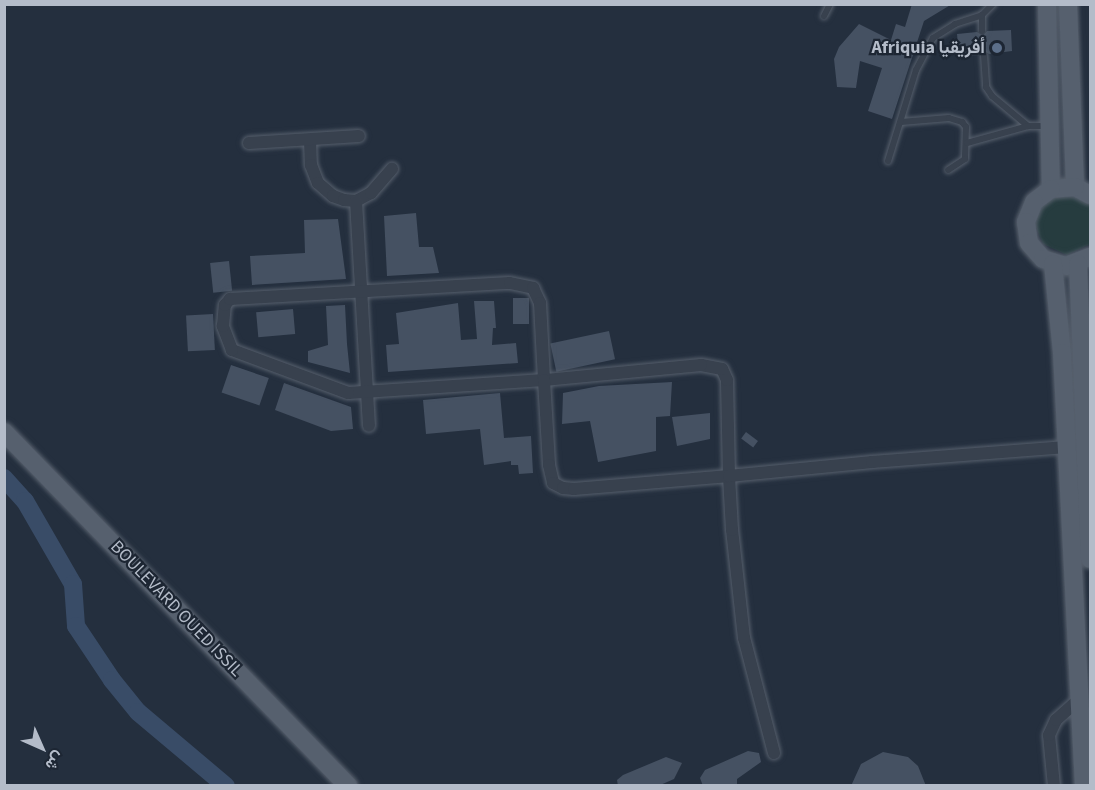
<!DOCTYPE html>
<meta charset="utf-8">
<style>
body{margin:0}
#map{position:relative;width:1095px;height:790px;overflow:hidden;background:#242f3e;font-family:"Source Sans 3",Vazirmatn,sans-serif}
div>[style]{position:absolute}
.green>*{inset:0;background:#263c3f}
.river>*{height:18px;margin:-9px;padding:0 9px;transform-origin:9px;border-radius:9px;background:#394c67}
.building>*{inset:0;background:#455162;transform-origin:0 0}
.roads{filter:drop-shadow(0 0 2px #565f6c) drop-shadow(0 0 2px #565f6c)}
.service>*{height:6px;margin:-3px;padding:0 3px;transform-origin:3px;border-radius:3px;background:#38414e}
.minor>*{height:12px;margin:-6px;padding:0 6px;transform-origin:6px;border-radius:6px;background:#38414e}
.primary>*{height:18px;margin:-9px;padding:0 9px;transform-origin:9px;border-radius:9px;background:#56606e}
.dots>*{width:16px;height:16px;translate:-50% -50%;box-sizing:border-box;border:3px solid #1d2633;border-radius:50%}
span{translate:-50% -50%;white-space:nowrap;text-align:center;line-height:1.15;-webkit-text-stroke:4.5px #1d2633;paint-order:stroke}
.poi-label{font-size:18px;color:#b4bcc9;font-weight:700}
.right{translate:-100% -50%;text-align:right}
.street-label{font-size:18px;color:#b4bcc9}
.frame{position:absolute;inset:0;border:6px solid #b4bcc9;pointer-events:none}
.north{position:absolute;left:12px;top:718px;width:60px;height:60px;-webkit-text-stroke:4px #1d2633;paint-order:stroke;rotate:135deg;font-size:16px;font-weight:700;line-height:24px;text-align:center;color:#b4bcc9}
.north::after{content:'';display:block;margin:auto;width:21px;height:27px;background:#b4bcc9;clip-path:polygon(50% 0,100% 100%,50% 72%,0 100%)}
</style>
<div id="map">
<div class="green">
<div style="clip-path:polygon(1067px 190px,1090px 203px,1090px 244px,1067px 255px,1043px 244px,1033px 220px,1038px 205px)"></div>
</div>
<div class="river">
<div style="left:4px;top:478px;width:31px;rotate:48deg"></div>
<div style="left:25px;top:501px;width:96px;rotate:60deg"></div>
<div style="left:73px;top:584px;width:42px;rotate:85.9deg"></div>
<div style="left:76px;top:626px;width:65px;rotate:56.3deg"></div>
<div style="left:112px;top:680px;width:41px;rotate:50.9deg"></div>
<div style="left:138px;top:712px;width:115px;rotate:40.1deg"></div>
</div>
<div class="building">
<div style="clip-path:polygon(912px 4px,952px 4px,924px 21px,892px 119px,868px 111px,882px 68px,860px 61px,856px 88px,837px 87px,834px 59px,839px 47px,859px 24px,891px 40px,896px 24px,905px 27px)"></div>
<div style="clip-path:polygon(1011px 30px,1012px 51px,989px 54px,983px 50px,979px 55px,959px 57px,957px 34px,977px 32px,983px 36px,987px 31px)"></div>
<div style="clip-path:polygon(416px 213px,419px 247px,433px 247px,439px 273px,387px 276px,384px 216px)"></div>
<div style="clip-path:polygon(338px 219px,346px 279px,252px 285px,250px 256px,305px 253px,304px 220px)"></div>
<div style="left:229px;top:261px;width:30px;height:19px;rotate:84deg"></div>
<div style="left:529px;top:298px;width:26px;height:16px;rotate:90deg"></div>
<div style="clip-path:polygon(474px 301px,494px 301px,496px 328px,493px 328px,492px 345px,516px 343px,518px 363px,388px 372px,386px 345px,399px 344px,396px 313px,458px 303px,461px 340px,477px 339px)"></div>
<div style="clip-path:polygon(345px 305px,347px 344px,350px 373px,308px 362px,308px 351px,328px 345px,326px 306px)"></div>
<div style="left:293px;top:309px;width:25px;height:37px;rotate:85deg"></div>
<div style="left:213px;top:314px;width:36px;height:27px;rotate:87deg"></div>
<div style="left:609px;top:331px;width:29px;height:60px;rotate:78deg"></div>
<div style="left:231px;top:365px;width:40px;height:29px;rotate:19deg"></div>
<div style="clip-path:polygon(672px 382px,670px 416px,656px 417px,656px 451px,598px 462px,590px 421px,562px 424px,563px 393px,599px 386px)"></div>
<div style="clip-path:polygon(284px 383px,351px 407px,353px 429px,331px 431px,275px 410px)"></div>
<div style="clip-path:polygon(500px 393px,504px 438px,531px 436px,533px 473px,519px 474px,518px 465px,511px 465px,511px 461px,484px 465px,480px 429px,426px 434px,423px 400px)"></div>
<div style="clip-path:polygon(710px 413px,710px 439px,677px 446px,672px 417px)"></div>
<div style="left:746px;top:432px;width:15px;height:8px;rotate:37deg"></div>
<div style="clip-path:polygon(748px 751px,759px 753px,761px 762px,737px 779px,737px 786px,703px 786px,700px 778px,705px 770px)"></div>
<div style="clip-path:polygon(883px 752px,908px 757px,918px 766px,926px 786px,851px 786px,861px 764px)"></div>
<div style="clip-path:polygon(666px 757px,682px 763px,674px 779px,658px 786px,618px 786px,617px 780px,623px 775px)"></div>
</div>
<div class="roads">
<div class="service">
<div style="left:824px;top:16px;width:13px;rotate:-63deg"></div>
<div style="left:982px;top:31px;width:16px;rotate:-90deg"></div>
<div style="left:982px;top:15px;width:16px;rotate:-45deg"></div>
<div style="left:984px;top:55px;width:32px;rotate:86deg"></div>
<div style="left:986px;top:87px;width:11px;rotate:56deg"></div>
<div style="left:992px;top:96px;width:47px;rotate:39.8deg"></div>
<div style="left:1028px;top:126px;width:21px"></div>
<div style="left:901px;top:122px;width:48px;rotate:-4.8deg"></div>
<div style="left:949px;top:118px;width:14px;rotate:17deg"></div>
<div style="left:962px;top:122px;width:6px;rotate:51deg"></div>
<div style="left:966px;top:127px;width:32px;rotate:92deg"></div>
<div style="left:965px;top:159px;width:20px;rotate:147deg"></div>
<div style="left:967px;top:143px;width:63px;rotate:-15.6deg"></div>
<div style="left:888px;top:161px;width:95px;rotate:-72.9deg"></div>
<div style="left:916px;top:70px;width:36px;rotate:-62deg"></div>
<div style="left:933px;top:38px;width:26px;rotate:-32deg"></div>
<div style="left:955px;top:24px;width:28px;rotate:-18deg"></div>
</div>
<div class="minor">
<div style="left:310px;top:140px;width:25px;rotate:88deg"></div>
<div style="left:311px;top:165px;width:19px;rotate:69deg"></div>
<div style="left:318px;top:183px;width:20px;rotate:41deg"></div>
<div style="left:333px;top:196px;width:12px;rotate:20deg"></div>
<div style="left:344px;top:200px;width:12px;rotate:5deg"></div>
<div style="left:356px;top:201px;width:17px;rotate:-28deg"></div>
<div style="left:371px;top:193px;width:32px;rotate:-49deg"></div>
<div style="left:249px;top:143px;width:110px;rotate:-3.6deg"></div>
<div style="left:356px;top:201px;width:225px;rotate:86.7deg"></div>
<div style="left:774px;top:753px;width:119px;rotate:-104.6deg"></div>
<div style="left:744px;top:638px;width:109px;rotate:-96.3deg"></div>
<div style="left:732px;top:530px;width:54px;rotate:-93.2deg"></div>
<div style="left:729px;top:476px;width:96px;rotate:-91.2deg"></div>
<div style="left:727px;top:380px;width:12px;rotate:-114deg"></div>
<div style="left:722px;top:369px;width:21px;rotate:-169deg"></div>
<div style="left:701px;top:365px;width:158px;rotate:174.5deg"></div>
<div style="left:544px;top:380px;width:196px;rotate:176.2deg"></div>
<div style="left:348px;top:393px;width:124px;rotate:-159.7deg"></div>
<div style="left:232px;top:350px;width:26px;rotate:-111deg"></div>
<div style="left:223px;top:326px;width:21px;rotate:-85deg"></div>
<div style="left:225px;top:305px;width:8px;rotate:-50deg"></div>
<div style="left:230px;top:299px;width:280px;rotate:-3.3deg"></div>
<div style="left:510px;top:283px;width:24px;rotate:12deg"></div>
<div style="left:533px;top:288px;width:17px;rotate:65deg"></div>
<div style="left:540px;top:303px;width:77px;rotate:87deg"></div>
<div style="left:544px;top:380px;width:85px;rotate:86.6deg"></div>
<div style="left:549px;top:465px;width:18px;rotate:77deg"></div>
<div style="left:553px;top:483px;width:11px;rotate:27deg"></div>
<div style="left:563px;top:488px;width:11px;rotate:5deg"></div>
<div style="left:574px;top:489px;width:156px;rotate:-4.8deg"></div>
<div style="left:729px;top:476px;width:144px;rotate:-5.6deg"></div>
<div style="left:872px;top:462px;width:195px;rotate:-4.4deg"></div>
<div style="left:1054px;top:786px;width:51px;rotate:-95.6deg"></div>
<div style="left:1049px;top:735px;width:17px;rotate:-65deg"></div>
<div style="left:1056px;top:720px;width:30px;rotate:-42deg"></div>
</div>
<div class="primary">
<div style="left:1047px;top:4px;width:185px;rotate:88.8deg"></div>
<div style="left:1068px;top:4px;width:183px;rotate:87.8deg"></div>
<div style="left:1090px;top:195px;width:17px;rotate:-152deg"></div>
<div style="left:1075px;top:187px;width:24px;rotate:175deg"></div>
<div style="left:1051px;top:189px;width:21px;rotate:143deg"></div>
<div style="left:1034px;top:202px;width:22px;rotate:112deg"></div>
<div style="left:1026px;top:222px;width:21px;rotate:82deg"></div>
<div style="left:1029px;top:243px;width:21px;rotate:49deg"></div>
<div style="left:1043px;top:259px;width:24px;rotate:17deg"></div>
<div style="left:1066px;top:266px;width:26px;rotate:-21deg"></div>
<div style="left:1053px;top:264px;width:89px;rotate:84.2deg"></div>
<div style="left:1062px;top:353px;width:434px;rotate:87.1deg"></div>
<div style="left:1078px;top:264px;width:295px;rotate:87.7deg"></div>
<div style="left:4px;top:432px;width:494px;rotate:45.8deg"></div>
</div>
</div>
<div class="dots">
<div style="left:997px;top:48px;background:#5c6f8a"></div>
</div>
<div class="poi-label">
<span class="right" style="left:985px;top:48px">Afriquia أفريقيا</span>
</div>
<div class="street-label">
<span style="left:176px;top:609px;rotate:46deg">BOULEVARD OUED ISSIL</span>
</div>
<div class="frame"></div>
<div class="north">ش</div>
</div>
